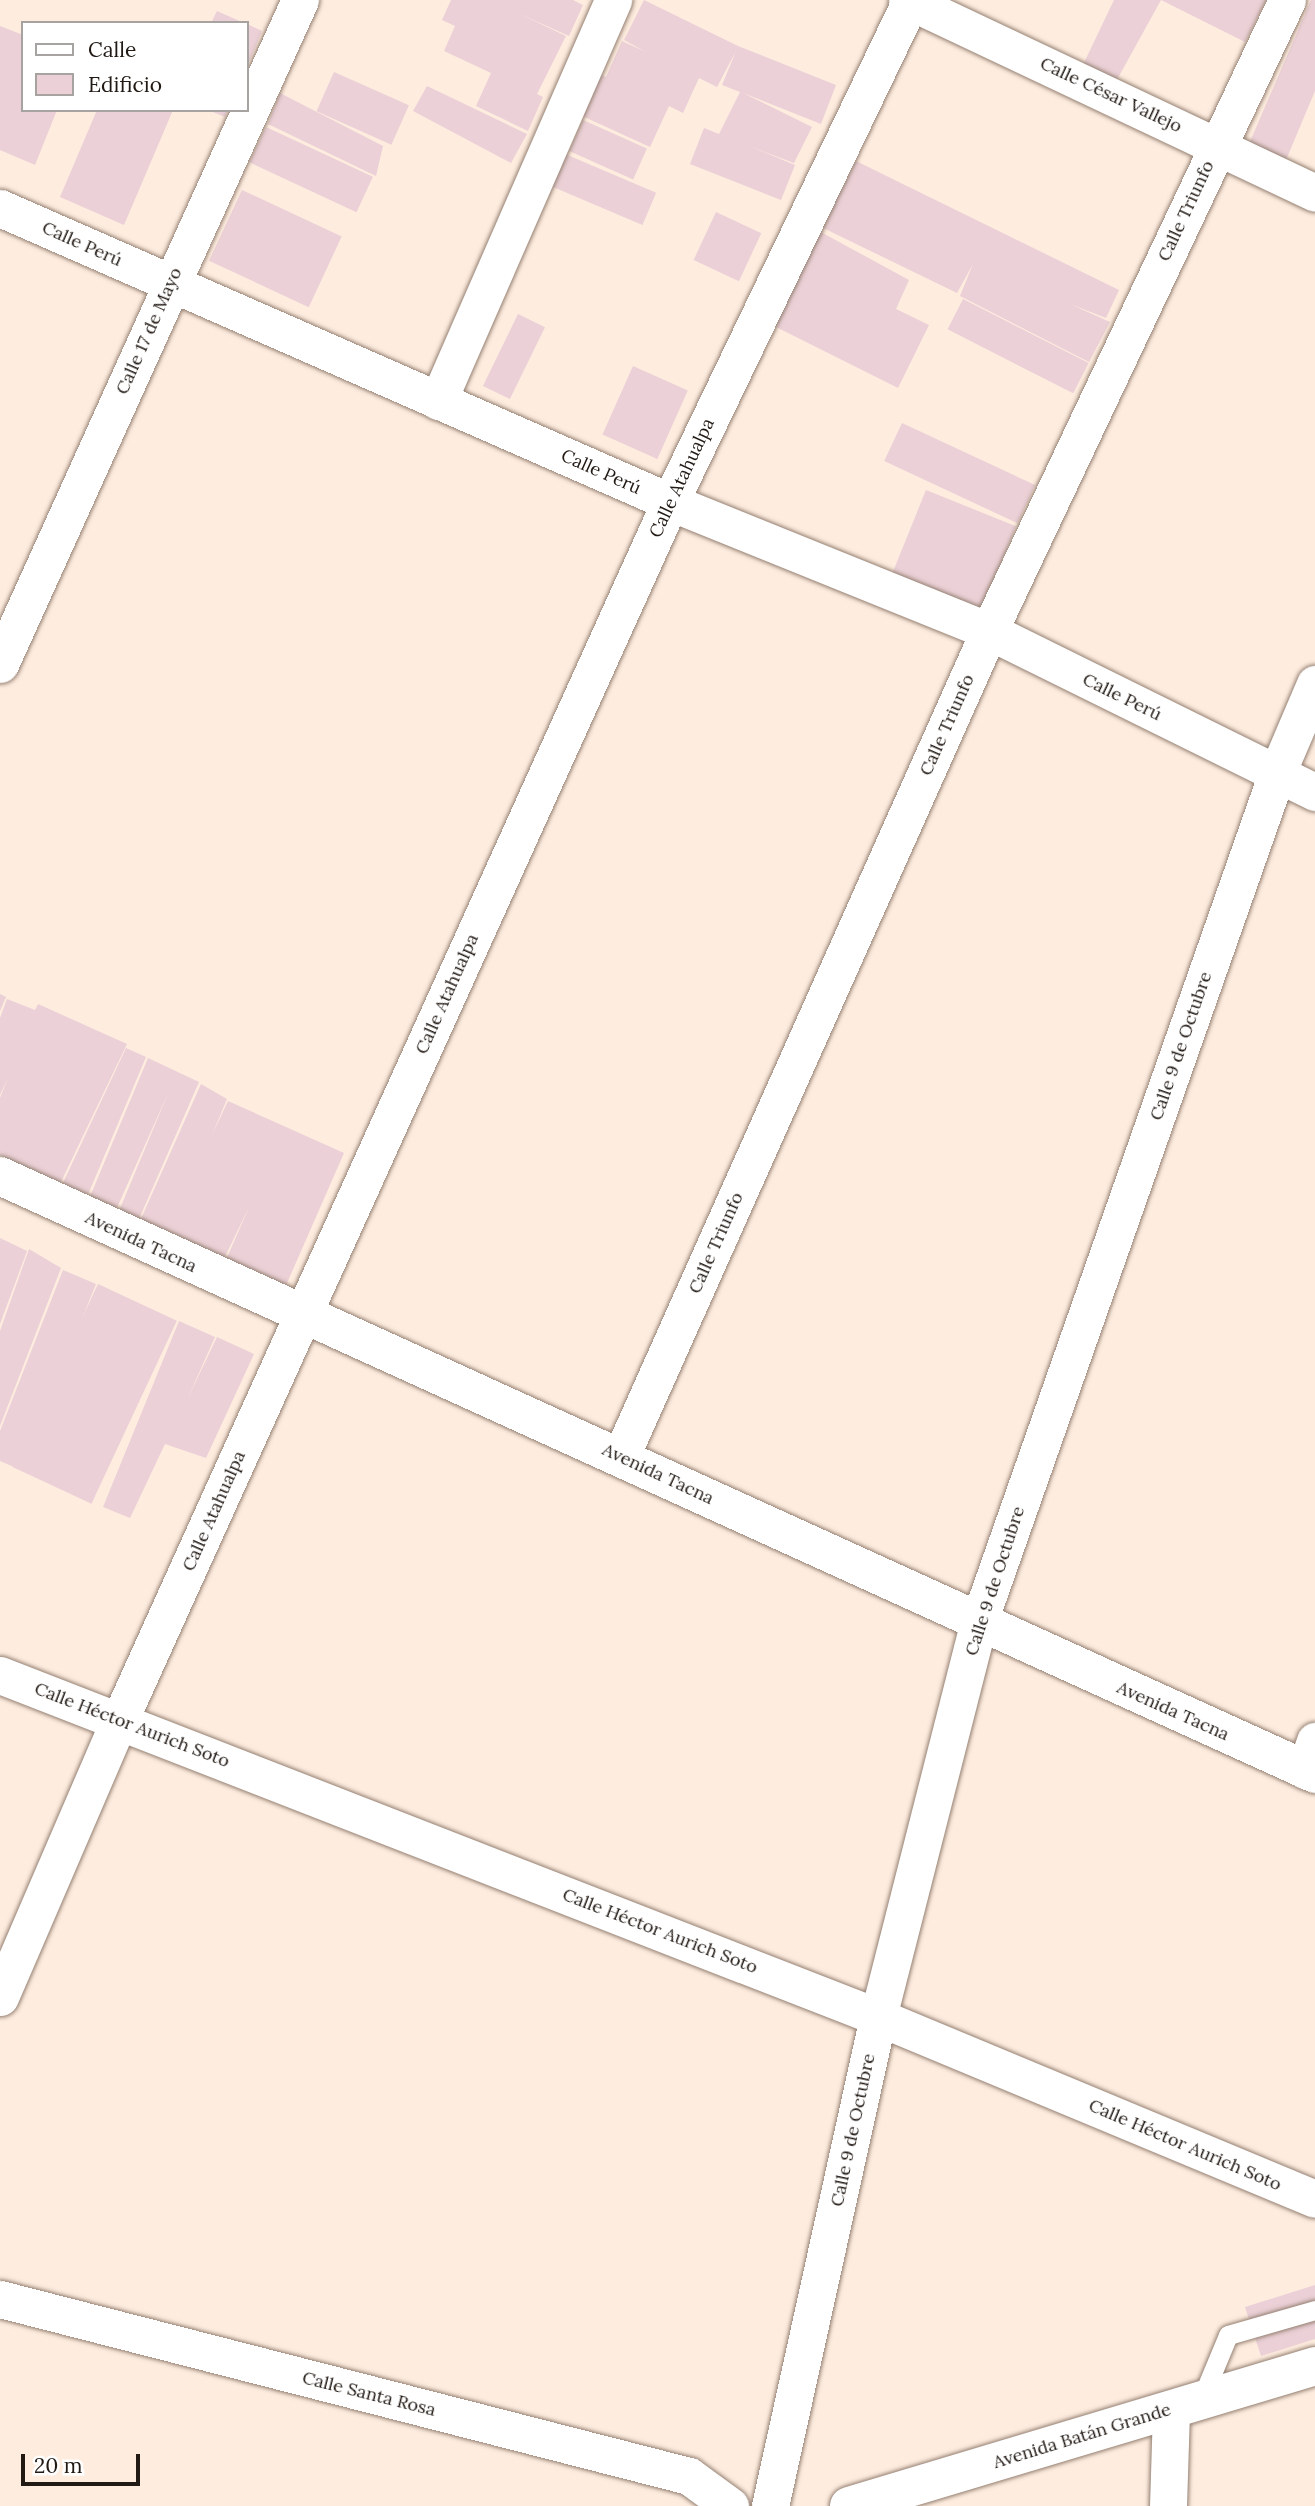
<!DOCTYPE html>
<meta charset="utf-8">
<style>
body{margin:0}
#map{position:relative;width:1315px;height:2506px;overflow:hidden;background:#feecdf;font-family:Lora,serif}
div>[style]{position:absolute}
.building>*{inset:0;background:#ebd0d7;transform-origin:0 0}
.roads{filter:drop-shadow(0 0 2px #948072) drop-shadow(0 0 2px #948072)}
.lane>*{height:19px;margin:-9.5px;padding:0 9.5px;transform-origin:9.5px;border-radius:9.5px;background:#fff}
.street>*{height:37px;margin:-18.5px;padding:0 18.5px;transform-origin:18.5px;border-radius:18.5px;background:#fff}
.secondary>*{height:38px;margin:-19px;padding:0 19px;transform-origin:19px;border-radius:19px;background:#fff}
span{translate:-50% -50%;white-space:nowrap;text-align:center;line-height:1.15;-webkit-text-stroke:6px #fff;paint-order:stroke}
.street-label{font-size:18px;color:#211914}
.legend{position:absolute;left:21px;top:21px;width:228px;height:91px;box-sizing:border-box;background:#fff;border:2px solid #a6a3a1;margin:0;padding:9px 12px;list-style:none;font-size:21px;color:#211914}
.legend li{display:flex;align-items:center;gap:14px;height:35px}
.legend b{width:35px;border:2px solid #a6a3a1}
.scale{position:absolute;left:21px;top:2454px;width:119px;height:32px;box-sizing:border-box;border:4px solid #211914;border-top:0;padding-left:9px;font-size:21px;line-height:24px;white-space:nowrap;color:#211914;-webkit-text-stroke:5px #fff;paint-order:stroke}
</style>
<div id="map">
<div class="building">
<div style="clip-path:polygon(451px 0,573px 0,583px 5px,569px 36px,518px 13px,566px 36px,537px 94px,543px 97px,528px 131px,476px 106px,491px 73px,444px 51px,455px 26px,442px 20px)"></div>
<div style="clip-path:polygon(644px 0,738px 46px,836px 85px,821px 124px,743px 93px,812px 127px,794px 163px,749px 146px,795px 165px,781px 200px,690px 164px,704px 128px,719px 134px,740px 92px,722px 85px,736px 51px,717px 87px,699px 78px,683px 113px,669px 106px,650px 147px,580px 115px,599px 74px,606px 77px,622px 41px,646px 52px,624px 40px)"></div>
<div style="clip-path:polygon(1114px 0,1161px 0,1113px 87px,1081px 69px)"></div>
<div style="clip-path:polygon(1161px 0,1266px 0,1245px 42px)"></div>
<div style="clip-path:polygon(1311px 0,1315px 0,1315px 91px,1286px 160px,1249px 144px)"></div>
<div style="clip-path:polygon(217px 11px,244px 23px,211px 23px)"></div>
<div style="clip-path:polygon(247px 24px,262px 31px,247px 67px)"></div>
<div style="clip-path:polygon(0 26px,23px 35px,23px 110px,57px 110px,35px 165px,0 150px)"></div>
<div style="left:334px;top:72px;width:82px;height:43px;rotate:24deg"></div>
<div style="clip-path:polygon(427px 86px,527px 134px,511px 163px,413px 111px)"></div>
<div style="clip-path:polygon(280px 93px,383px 146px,376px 176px,268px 124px)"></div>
<div style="clip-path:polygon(97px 110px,173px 110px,124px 225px,60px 197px)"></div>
<div style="clip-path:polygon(208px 110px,228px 110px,225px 117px)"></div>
<div style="left:583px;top:120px;width:70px;height:34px;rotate:24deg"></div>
<div style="left:266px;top:127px;width:118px;height:39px;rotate:25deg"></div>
<div style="left:565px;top:154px;width:99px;height:35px;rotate:23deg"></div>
<div style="clip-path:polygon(856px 161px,1119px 290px,1106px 318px,1070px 304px,1110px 322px,1089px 362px,960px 296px,973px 264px,957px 293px,815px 224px,831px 191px,839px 195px)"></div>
<div style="left:242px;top:190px;width:110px;height:78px;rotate:25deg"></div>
<div style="left:716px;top:212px;width:50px;height:53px;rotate:25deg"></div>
<div style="clip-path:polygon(817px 230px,909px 280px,896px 309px,929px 325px,898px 388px,770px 324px)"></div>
<div style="left:963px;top:299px;width:141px;height:34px;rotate:27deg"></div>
<div style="left:518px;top:314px;width:30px;height:80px;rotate:26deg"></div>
<div style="left:633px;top:366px;width:60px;height:75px;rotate:24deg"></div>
<div style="left:902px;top:423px;width:147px;height:42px;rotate:25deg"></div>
<div style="left:926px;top:490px;width:97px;height:94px;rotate:22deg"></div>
<div style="clip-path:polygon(0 994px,6px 997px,0 1011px)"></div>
<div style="clip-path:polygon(7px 999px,35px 1010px,38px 1004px,127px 1044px,60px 1184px,0 1155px,0 1098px,8px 1078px,0 1095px,0 1018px)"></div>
<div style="clip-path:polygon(126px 1048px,146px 1057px,87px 1197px,62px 1185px)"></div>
<div style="clip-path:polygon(148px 1058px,199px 1082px,139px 1219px,119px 1211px,169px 1091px,116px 1210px,89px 1199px)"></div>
<div style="clip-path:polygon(201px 1084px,227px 1099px,212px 1135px,228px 1101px,344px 1153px,284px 1290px,225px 1262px,250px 1205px,223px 1261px,140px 1221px)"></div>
<div style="clip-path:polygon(0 1238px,27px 1251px,0 1324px)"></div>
<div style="clip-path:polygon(29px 1249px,61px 1268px,0 1426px,0 1331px)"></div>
<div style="clip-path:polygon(63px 1270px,96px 1284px,21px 1470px,0 1461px,0 1431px)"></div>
<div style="left:98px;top:1284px;width:87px;height:202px;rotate:25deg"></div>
<div style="clip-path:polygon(179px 1321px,215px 1337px,187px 1400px,217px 1337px,254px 1354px,206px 1458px,165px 1444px,130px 1518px,103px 1507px)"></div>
<div style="clip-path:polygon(1315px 2285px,1315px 2339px,1261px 2356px,1245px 2307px)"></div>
</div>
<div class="roads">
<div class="lane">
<div style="left:1201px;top:2400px;width:70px;rotate:-67.4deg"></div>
<div style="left:1228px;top:2335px;width:91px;rotate:-16deg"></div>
</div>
<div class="street">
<div style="left:907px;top:0;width:451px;rotate:25.3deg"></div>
<div style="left:0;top:208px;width:732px;rotate:23.69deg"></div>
<div style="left:670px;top:502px;width:344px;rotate:22deg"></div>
<div style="left:989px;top:631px;width:364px;rotate:26.3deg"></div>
<div style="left:438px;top:401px;width:438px;rotate:-66.4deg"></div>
<div style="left:0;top:664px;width:729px;rotate:-65.69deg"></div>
<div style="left:621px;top:1456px;width:903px;rotate:-65.96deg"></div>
<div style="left:989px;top:631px;width:698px;rotate:-64.72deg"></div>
<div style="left:0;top:1675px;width:942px;rotate:21.28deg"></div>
<div style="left:878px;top:2017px;width:473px;rotate:22.6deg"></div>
<div style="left:1305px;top:1770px;width:31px;rotate:-71deg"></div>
<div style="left:0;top:1997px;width:303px;rotate:-66.7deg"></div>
<div style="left:120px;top:1719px;width:1336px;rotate:-65.68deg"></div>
<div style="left:670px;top:502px;width:557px;rotate:-64.36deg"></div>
<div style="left:0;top:2299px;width:711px;rotate:14.41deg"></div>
<div style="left:689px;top:2476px;width:51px;rotate:36.2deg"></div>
<div style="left:770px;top:2506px;width:501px;rotate:-77.55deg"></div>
<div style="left:878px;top:2017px;width:406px;rotate:-75.7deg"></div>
<div style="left:978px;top:1624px;width:902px;rotate:-70.64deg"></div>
<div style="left:1277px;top:773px;width:97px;rotate:-66.9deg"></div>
<div style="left:1168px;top:2506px;width:97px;rotate:-88.2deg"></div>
</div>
<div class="secondary">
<div style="left:0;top:1176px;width:1445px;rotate:24.45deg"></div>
<div style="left:849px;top:2506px;width:487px;rotate:-16.7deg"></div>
</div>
</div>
<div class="street-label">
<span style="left:1111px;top:95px;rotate:25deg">Calle César Vallejo</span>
<span style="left:1186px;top:211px;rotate:-65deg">Calle Triunfo</span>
<span style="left:82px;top:244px;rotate:24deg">Calle Perú</span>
<span style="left:149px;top:331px;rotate:-66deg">Calle 17 de Mayo</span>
<span style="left:601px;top:472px;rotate:24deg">Calle Perú</span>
<span style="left:682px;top:478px;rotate:-65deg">Calle Atahualpa</span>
<span style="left:1122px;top:697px;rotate:26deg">Calle Perú</span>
<span style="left:947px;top:725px;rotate:-66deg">Calle Triunfo</span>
<span style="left:447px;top:994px;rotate:-66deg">Calle Atahualpa</span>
<span style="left:1181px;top:1046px;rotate:-71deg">Calle 9 de Octubre</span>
<span style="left:141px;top:1242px;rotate:25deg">Avenida Tacna</span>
<span style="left:716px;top:1243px;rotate:-66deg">Calle Triunfo</span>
<span style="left:658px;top:1474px;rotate:25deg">Avenida Tacna</span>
<span style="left:214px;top:1511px;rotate:-66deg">Calle Atahualpa</span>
<span style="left:995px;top:1581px;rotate:-72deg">Calle 9 de Octubre</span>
<span style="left:1173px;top:1711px;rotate:24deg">Avenida Tacna</span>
<span style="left:132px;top:1725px;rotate:21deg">Calle Héctor Aurich Soto</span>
<span style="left:660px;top:1931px;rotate:21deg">Calle Héctor Aurich Soto</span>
<span style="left:853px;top:2130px;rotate:-78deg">Calle 9 de Octubre</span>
<span style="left:1185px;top:2145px;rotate:23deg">Calle Héctor Aurich Soto</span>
<span style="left:369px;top:2394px;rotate:14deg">Calle Santa Rosa</span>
<span style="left:1082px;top:2436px;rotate:-17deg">Avenida Batán Grande</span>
</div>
<ul class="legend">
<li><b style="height:9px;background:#fff"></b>Calle</li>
<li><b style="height:19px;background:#ebd0d7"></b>Edificio</li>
</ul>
<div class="scale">20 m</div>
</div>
